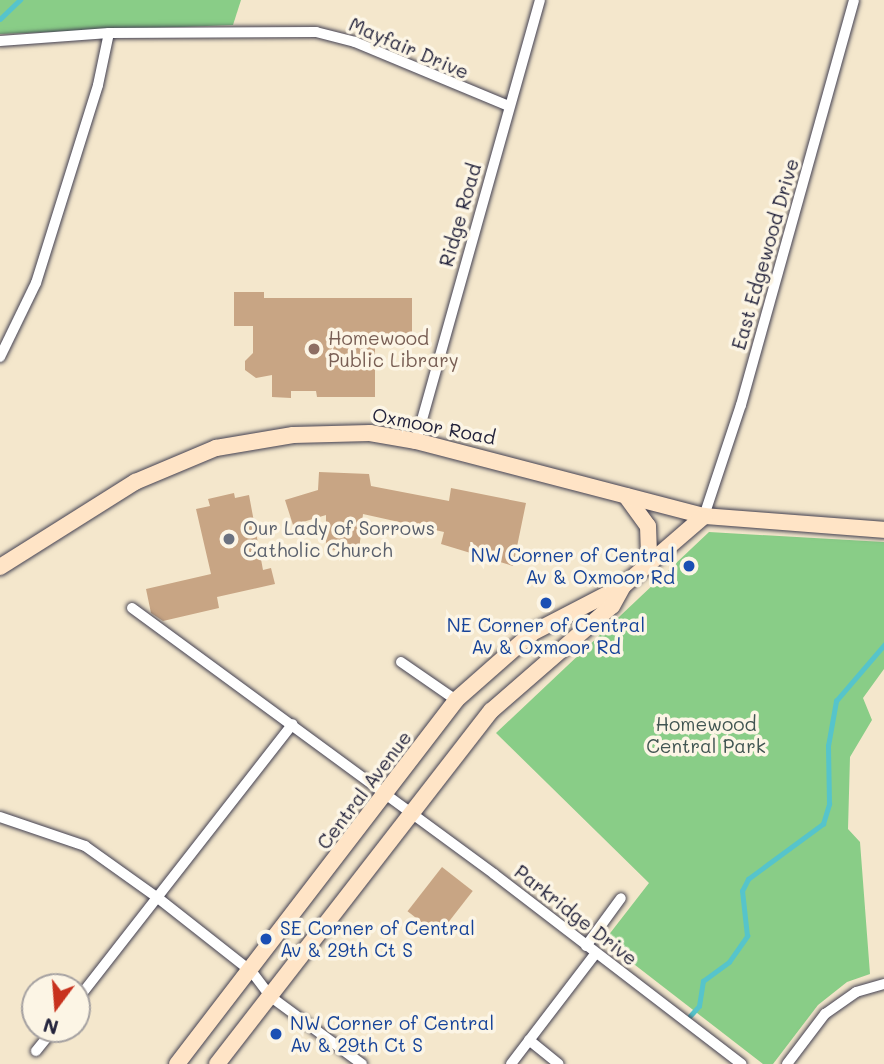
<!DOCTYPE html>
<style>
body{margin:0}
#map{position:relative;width:884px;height:1064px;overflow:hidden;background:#f4e7cc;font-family:Mali,sans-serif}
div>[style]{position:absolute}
.green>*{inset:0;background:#89cd87}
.stream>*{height:4.5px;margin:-2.25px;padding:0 2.25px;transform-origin:2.25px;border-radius:2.25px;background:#56c4cb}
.building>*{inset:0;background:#c8a584;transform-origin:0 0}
.roads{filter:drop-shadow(0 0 2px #424051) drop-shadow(0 0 2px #424051)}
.street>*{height:10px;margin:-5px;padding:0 5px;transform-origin:5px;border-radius:5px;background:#fff}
.secondary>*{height:16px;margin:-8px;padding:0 8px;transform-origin:8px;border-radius:8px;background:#ffe4c6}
.dots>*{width:19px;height:19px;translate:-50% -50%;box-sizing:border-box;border:4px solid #fcf5e5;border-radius:50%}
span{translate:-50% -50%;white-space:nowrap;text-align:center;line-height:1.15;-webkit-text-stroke:7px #fcf5e5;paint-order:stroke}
.street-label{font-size:19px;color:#22223b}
.education-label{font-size:19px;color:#785e54}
.left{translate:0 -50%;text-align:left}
.worship-label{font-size:19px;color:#5b616d}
.transit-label{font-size:19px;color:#164399}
.right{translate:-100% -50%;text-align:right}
.park-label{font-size:19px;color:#415552}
.north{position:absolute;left:21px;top:973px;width:70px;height:70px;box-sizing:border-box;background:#fcf5e5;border:2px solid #a5a1a1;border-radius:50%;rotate:196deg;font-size:19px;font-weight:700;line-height:28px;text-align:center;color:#22223b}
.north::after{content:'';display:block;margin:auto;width:24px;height:32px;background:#c8321e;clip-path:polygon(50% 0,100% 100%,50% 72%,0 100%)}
</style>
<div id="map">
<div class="green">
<div style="clip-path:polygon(0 0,241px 0,233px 25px,0 34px)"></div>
<div style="clip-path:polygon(709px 532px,884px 542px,884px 669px,863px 698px,872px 720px,850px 757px,848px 829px,860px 842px,870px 974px,847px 982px,818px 1005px,773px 1064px,763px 1064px,604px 941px,649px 883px,496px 733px)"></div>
</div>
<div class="stream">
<div style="left:0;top:19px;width:28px;rotate:-44deg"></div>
<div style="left:690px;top:1016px;width:13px;rotate:-48deg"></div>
<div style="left:699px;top:1006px;width:25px;rotate:-81deg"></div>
<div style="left:703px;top:981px;width:32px;rotate:-36deg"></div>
<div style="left:729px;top:962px;width:32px;rotate:-55deg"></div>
<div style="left:747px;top:936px;width:45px;rotate:-96.3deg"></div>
<div style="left:742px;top:891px;width:13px;rotate:-63deg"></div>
<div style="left:748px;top:879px;width:93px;rotate:-36.3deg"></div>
<div style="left:823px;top:824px;width:21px;rotate:-73deg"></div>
<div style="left:829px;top:804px;width:58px;rotate:-91deg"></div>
<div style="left:828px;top:746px;width:46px;rotate:-79.9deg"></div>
<div style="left:836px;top:701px;width:74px;rotate:-49.4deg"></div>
</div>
<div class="building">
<div style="clip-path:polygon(234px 292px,264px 292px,264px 298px,412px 298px,412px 340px,389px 344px,375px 336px,375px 397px,317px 397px,316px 391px,291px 391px,291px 398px,272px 397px,272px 375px,256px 378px,245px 370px,245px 361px,253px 353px,253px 326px,234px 326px)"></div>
<div style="clip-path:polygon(319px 472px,369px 474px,371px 486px,449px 501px,451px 488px,526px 503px,513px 566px,441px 544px,444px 532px,363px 514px,359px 551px,326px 550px,326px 515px,293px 525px,285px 500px,318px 490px)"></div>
<div style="clip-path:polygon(234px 493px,235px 498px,249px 495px,263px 570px,271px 568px,275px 584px,217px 597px,219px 608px,163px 621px,151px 613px,146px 589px,211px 574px,196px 509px,210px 506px,208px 499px)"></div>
<div style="left:442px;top:867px;width:39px;height:56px;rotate:38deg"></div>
</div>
<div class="roads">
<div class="street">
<div style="left:0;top:41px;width:109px;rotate:-4.2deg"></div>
<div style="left:109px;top:33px;width:207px;rotate:-0.3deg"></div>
<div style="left:316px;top:32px;width:40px;rotate:14.4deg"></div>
<div style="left:355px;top:42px;width:167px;rotate:22.6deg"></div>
<div style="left:0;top:357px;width:82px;rotate:-64.1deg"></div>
<div style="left:36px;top:283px;width:207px;rotate:-72.6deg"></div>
<div style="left:98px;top:85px;width:53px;rotate:-78.1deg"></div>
<div style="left:416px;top:441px;width:458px;rotate:-74.3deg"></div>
<div style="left:704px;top:516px;width:117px;rotate:-71.6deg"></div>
<div style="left:741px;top:405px;width:420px;rotate:-74.4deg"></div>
<div style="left:132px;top:608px;width:449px;rotate:36.3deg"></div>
<div style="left:494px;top:874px;width:312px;rotate:37.5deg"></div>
<div style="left:401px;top:662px;width:67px;rotate:34.6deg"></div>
<div style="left:0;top:817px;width:90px;rotate:18.8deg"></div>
<div style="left:85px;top:846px;width:90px;rotate:35.5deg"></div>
<div style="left:158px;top:898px;width:120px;rotate:38.2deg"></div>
<div style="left:252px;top:972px;width:31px;rotate:53deg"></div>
<div style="left:271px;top:997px;width:113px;rotate:36.4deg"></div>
<div style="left:586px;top:946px;width:59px;rotate:-53.9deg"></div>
<div style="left:77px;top:1000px;width:350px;rotate:-52deg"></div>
<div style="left:529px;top:1040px;width:38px;rotate:39deg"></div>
<div style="left:36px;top:1051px;width:28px;rotate:-51deg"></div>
<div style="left:511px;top:1064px;width:138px;rotate:-52.6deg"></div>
<div style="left:787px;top:1064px;width:63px;rotate:-52.8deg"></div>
<div style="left:825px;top:1014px;width:38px;rotate:-35deg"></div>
<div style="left:856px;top:992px;width:29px;rotate:-16deg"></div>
</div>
<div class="secondary">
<div style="left:626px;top:496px;width:37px;rotate:54deg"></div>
<div style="left:648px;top:526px;width:38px;rotate:88deg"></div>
<div style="left:0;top:567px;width:160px;rotate:-32.2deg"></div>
<div style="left:135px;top:482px;width:88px;rotate:-22.8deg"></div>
<div style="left:216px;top:448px;width:78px;rotate:-9.6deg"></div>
<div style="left:293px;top:435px;width:77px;rotate:-1.5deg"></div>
<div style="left:370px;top:433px;width:47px;rotate:9.9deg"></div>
<div style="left:416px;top:441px;width:298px;rotate:14.6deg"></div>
<div style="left:704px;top:516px;width:181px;rotate:4.4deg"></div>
<div style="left:177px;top:1064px;width:459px;rotate:-52.5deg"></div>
<div style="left:456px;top:700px;width:101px;rotate:-41.4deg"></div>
<div style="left:532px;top:633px;width:102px;rotate:-27.3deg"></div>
<div style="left:623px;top:586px;width:107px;rotate:-40.8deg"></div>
<div style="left:217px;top:1064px;width:447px;rotate:-52.2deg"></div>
<div style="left:491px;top:711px;width:160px;rotate:-41deg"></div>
<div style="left:612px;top:606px;width:23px;rotate:-61deg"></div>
</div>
</div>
<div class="dots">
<div style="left:314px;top:349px;background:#8d6e63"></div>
<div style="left:229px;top:539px;background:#6b7280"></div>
<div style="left:689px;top:566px;background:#1a4fb4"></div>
<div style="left:546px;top:603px;background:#1a4fb4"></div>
<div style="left:266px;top:939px;background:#1a4fb4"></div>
<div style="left:276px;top:1034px;background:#1a4fb4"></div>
</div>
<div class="street-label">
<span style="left:409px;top:48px;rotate:23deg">Mayfair Drive</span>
<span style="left:460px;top:215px;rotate:-74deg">Ridge Road</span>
<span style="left:765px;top:254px;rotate:-74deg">East Edgewood Drive</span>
<span style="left:434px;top:426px;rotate:11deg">Oxmoor Road</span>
<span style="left:364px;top:790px;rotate:-53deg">Central Avenue</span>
<span style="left:576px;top:915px;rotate:38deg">Parkridge Drive</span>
</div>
<div class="education-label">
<span class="left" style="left:328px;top:349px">Homewood<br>Public Library</span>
</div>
<div class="worship-label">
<span class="left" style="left:243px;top:539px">Our Lady of Sorrows<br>Catholic Church</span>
</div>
<div class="transit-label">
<span class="right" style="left:675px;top:566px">NW Corner of Central<br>Av &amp; Oxmoor Rd</span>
<span style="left:546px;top:636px">NE Corner of Central<br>Av &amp; Oxmoor Rd</span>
<span class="left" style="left:280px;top:939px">SE Corner of Central<br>Av &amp; 29th Ct S</span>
<span class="left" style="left:290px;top:1034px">NW Corner of Central<br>Av &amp; 29th Ct S</span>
</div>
<div class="park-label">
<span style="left:706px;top:735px">Homewood<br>Central Park</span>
</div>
<div class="north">N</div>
</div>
